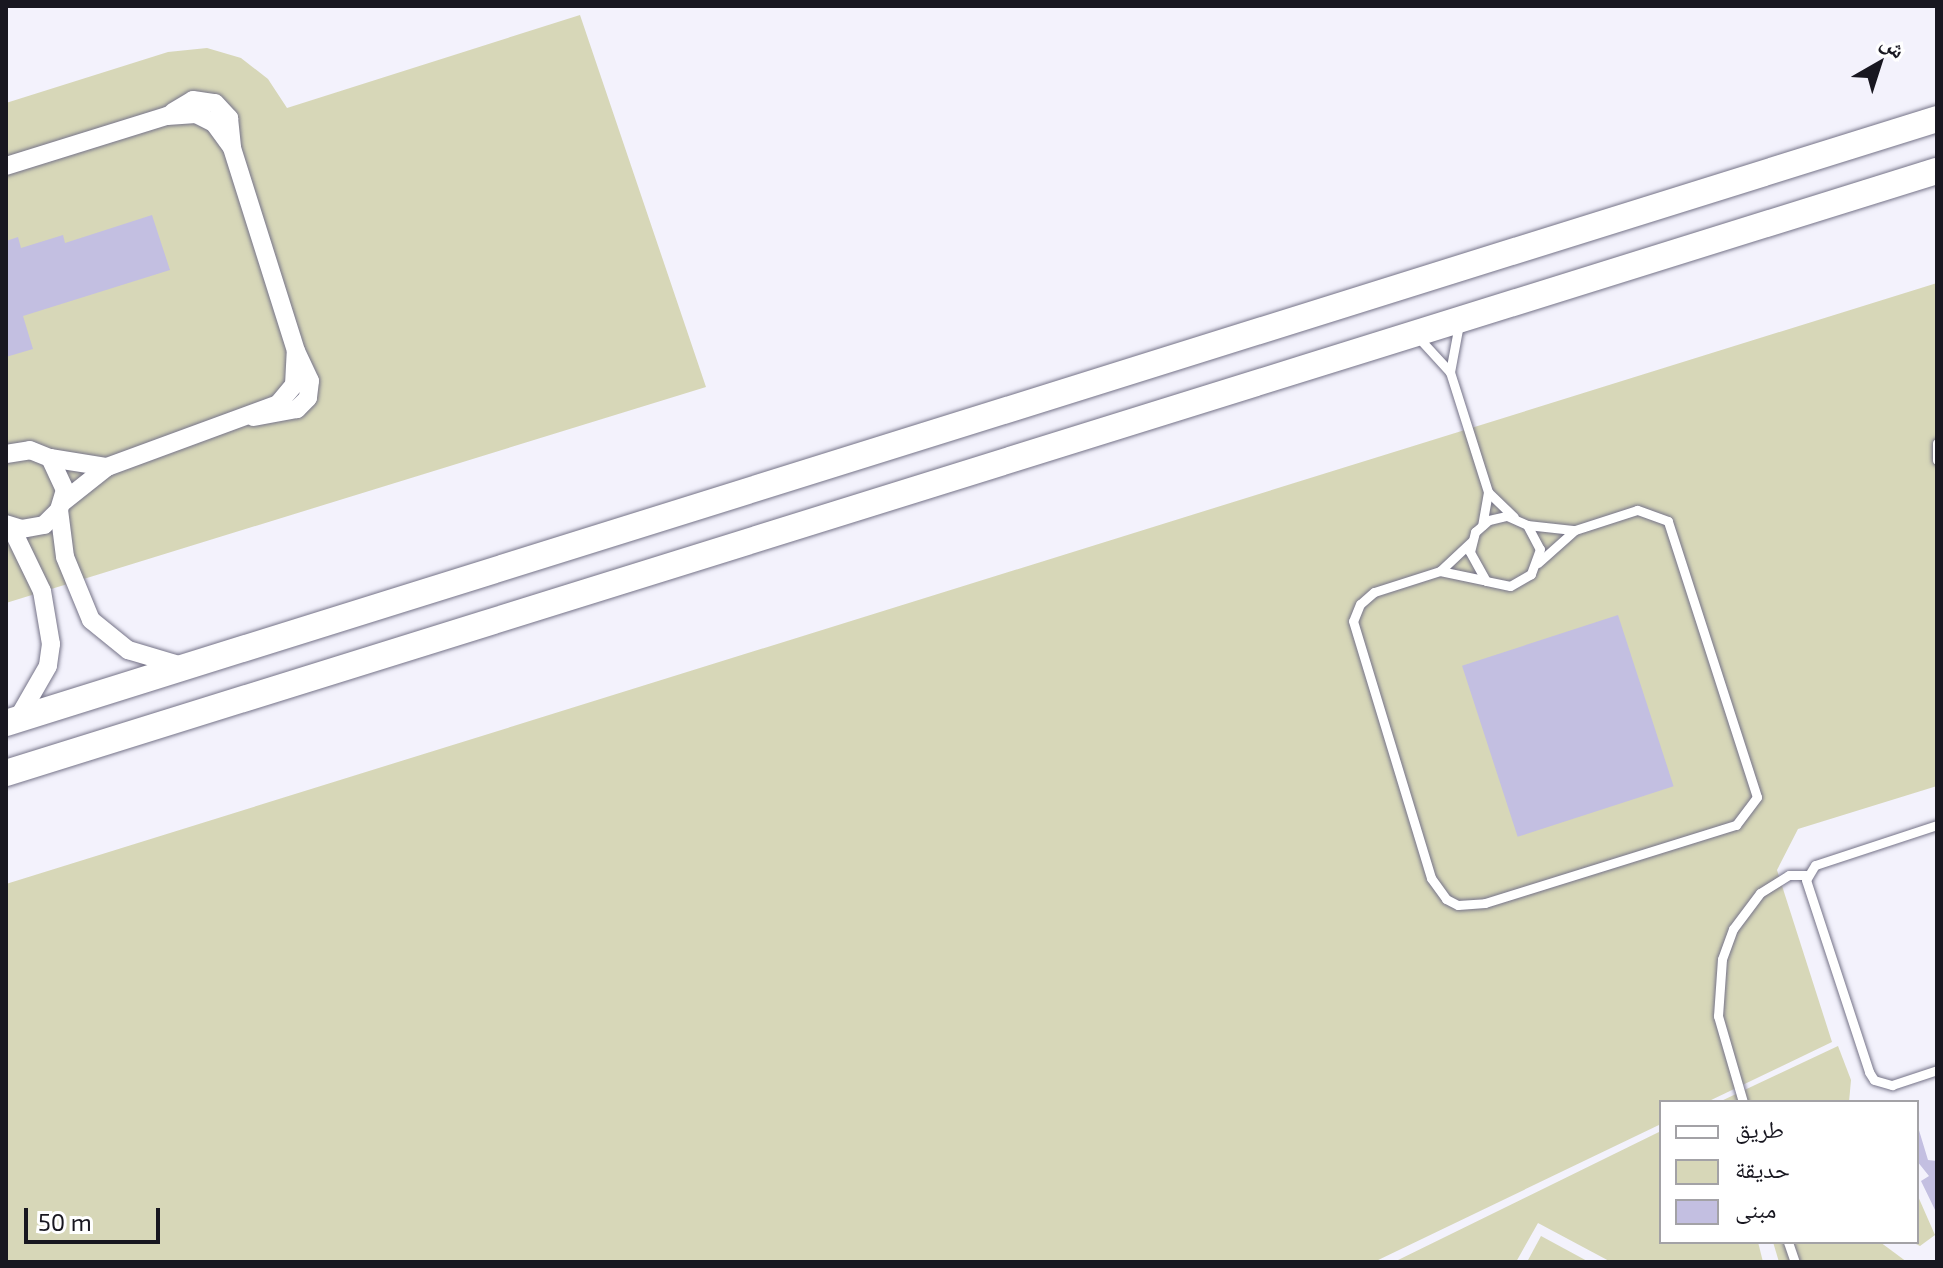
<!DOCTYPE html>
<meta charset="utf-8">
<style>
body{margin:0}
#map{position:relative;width:1943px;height:1268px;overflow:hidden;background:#f3f2fc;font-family:"Exo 2","Noto Naskh Arabic",sans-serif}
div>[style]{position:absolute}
.green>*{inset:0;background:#d7d7b8}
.building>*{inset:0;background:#c3bfe1;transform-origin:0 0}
.roads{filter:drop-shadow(0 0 2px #757388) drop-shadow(0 0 2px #757388)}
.lane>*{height:9px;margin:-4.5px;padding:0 4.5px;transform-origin:4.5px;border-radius:4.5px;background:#fff}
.street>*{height:18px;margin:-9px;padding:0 9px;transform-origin:9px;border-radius:9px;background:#fff}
.secondary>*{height:26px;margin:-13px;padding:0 13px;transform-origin:13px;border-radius:13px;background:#fff}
span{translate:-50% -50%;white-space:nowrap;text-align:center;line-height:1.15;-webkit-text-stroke:6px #fff;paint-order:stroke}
.frame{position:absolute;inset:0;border:8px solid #181720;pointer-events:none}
.legend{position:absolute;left:1659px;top:1100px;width:260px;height:144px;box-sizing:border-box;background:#fff;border:2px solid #a3a2a6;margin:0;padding:10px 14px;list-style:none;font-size:24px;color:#181720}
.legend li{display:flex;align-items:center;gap:16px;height:40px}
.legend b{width:40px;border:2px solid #a3a2a6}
.north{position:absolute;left:1839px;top:24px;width:80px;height:80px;-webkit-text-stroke:6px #fff;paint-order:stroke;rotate:39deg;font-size:22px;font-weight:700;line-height:32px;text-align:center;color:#181720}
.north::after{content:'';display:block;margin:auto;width:28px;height:36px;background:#181720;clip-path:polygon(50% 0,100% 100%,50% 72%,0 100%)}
.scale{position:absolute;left:24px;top:1208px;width:136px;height:36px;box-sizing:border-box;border:4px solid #181720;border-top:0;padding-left:10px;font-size:24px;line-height:28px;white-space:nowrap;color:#181720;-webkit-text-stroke:6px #fff;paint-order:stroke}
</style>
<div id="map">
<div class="green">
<div style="clip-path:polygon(580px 15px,706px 387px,6px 603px,6px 103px,168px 52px,207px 48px,241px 58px,268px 79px,287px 108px)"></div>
<div style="clip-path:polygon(1937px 283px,1937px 786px,1798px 829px,1777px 870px,1832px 1042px,1707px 1102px,1661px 1102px,1661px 1124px,1374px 1262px,6px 1262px,6px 884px)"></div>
<div style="clip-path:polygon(1838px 1046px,1851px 1080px,1849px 1102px,1719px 1102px)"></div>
<div style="clip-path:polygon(1661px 1131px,1661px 1242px,1758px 1242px,1763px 1262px,1611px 1262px,1538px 1223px,1516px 1262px,1394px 1262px)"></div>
<div style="clip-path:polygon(1917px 1194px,1935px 1235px,1920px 1246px,1912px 1242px,1917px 1242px)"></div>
<div style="clip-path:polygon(1541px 1236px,1589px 1262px,1527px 1262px)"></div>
<div style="clip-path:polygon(1773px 1242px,1880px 1242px,1907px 1262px,1779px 1262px)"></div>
</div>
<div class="building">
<div style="clip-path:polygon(152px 215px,170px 270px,23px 316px,33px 349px,6px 357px,6px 241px,18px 237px,21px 248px,63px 235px,65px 243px)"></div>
<div style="left:1618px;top:615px;width:180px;height:164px;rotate:72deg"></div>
<div style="clip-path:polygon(1918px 1127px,1928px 1160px,1937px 1161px,1937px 1214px,1921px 1181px,1929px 1176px,1917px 1161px)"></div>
</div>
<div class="roads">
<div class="lane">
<div style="left:1459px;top:324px;width:49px;rotate:100.6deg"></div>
<div style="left:1450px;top:372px;width:126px;rotate:72.4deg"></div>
<div style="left:1488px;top:492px;width:34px;rotate:100deg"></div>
<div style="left:1417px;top:336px;width:49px;rotate:47.5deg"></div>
<div style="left:1937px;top:443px;width:17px;rotate:90deg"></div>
<div style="left:1488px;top:492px;width:36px;rotate:44deg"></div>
<div style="left:1527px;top:525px;width:27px;rotate:62deg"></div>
<div style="left:1540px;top:549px;width:27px;rotate:110deg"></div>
<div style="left:1531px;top:574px;width:24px;rotate:150deg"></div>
<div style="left:1510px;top:586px;width:25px;rotate:-168deg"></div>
<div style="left:1486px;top:581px;width:33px;rotate:-119deg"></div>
<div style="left:1470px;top:552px;width:21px;rotate:-76deg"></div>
<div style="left:1475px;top:532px;width:18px;rotate:-41deg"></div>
<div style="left:1489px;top:520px;width:18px;rotate:-13deg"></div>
<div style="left:1507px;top:516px;width:22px;rotate:24deg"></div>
<div style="left:1527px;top:525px;width:46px;rotate:6.2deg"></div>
<div style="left:1472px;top:541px;width:44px;rotate:136.8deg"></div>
<div style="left:1440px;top:571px;width:69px;rotate:162.3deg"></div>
<div style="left:1374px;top:592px;width:18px;rotate:139deg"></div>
<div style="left:1360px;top:604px;width:18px;rotate:112deg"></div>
<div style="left:1353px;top:621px;width:269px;rotate:73.1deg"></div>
<div style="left:1431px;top:878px;width:26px;rotate:54deg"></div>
<div style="left:1446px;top:899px;width:13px;rotate:27deg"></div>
<div style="left:1458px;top:905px;width:27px;rotate:-4deg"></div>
<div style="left:1485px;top:903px;width:263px;rotate:-17.3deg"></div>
<div style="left:1736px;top:825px;width:35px;rotate:-53deg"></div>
<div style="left:1757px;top:797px;width:290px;rotate:-107.9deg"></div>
<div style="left:1668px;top:521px;width:33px;rotate:-160deg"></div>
<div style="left:1637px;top:510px;width:65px;rotate:162.1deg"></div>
<div style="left:1575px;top:530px;width:50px;rotate:138.3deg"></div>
<div style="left:1440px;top:571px;width:44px;rotate:11.8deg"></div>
<div style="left:1937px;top:825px;width:128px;rotate:161.8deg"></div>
<div style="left:1815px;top:865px;width:17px;rotate:121deg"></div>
<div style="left:1806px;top:880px;width:202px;rotate:71.8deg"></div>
<div style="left:1869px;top:1072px;width:9px;rotate:58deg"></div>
<div style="left:1874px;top:1080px;width:19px;rotate:16deg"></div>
<div style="left:1892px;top:1085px;width:47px;rotate:-18.4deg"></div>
<div style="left:1743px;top:1102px;width:90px;rotate:-106.2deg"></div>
<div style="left:1718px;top:1016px;width:57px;rotate:-86deg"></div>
<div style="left:1722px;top:959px;width:32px;rotate:-70deg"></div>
<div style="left:1733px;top:929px;width:45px;rotate:-53.1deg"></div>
<div style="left:1760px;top:893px;width:34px;rotate:-32deg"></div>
<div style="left:1789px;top:875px;width:17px"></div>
<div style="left:1788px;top:1242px;width:21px;rotate:71deg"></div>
</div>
<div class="street">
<div style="left:173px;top:112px;width:23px;rotate:-31deg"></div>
<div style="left:193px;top:100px;width:22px;rotate:8deg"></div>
<div style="left:215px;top:103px;width:21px;rotate:47deg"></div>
<div style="left:229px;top:118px;width:27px;rotate:84deg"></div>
<div style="left:6px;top:166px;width:169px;rotate:-17.3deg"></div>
<div style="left:167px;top:116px;width:29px;rotate:-4deg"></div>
<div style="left:196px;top:114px;width:20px;rotate:27deg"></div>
<div style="left:214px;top:123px;width:31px;rotate:54deg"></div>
<div style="left:232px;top:148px;width:213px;rotate:72.5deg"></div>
<div style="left:296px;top:351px;width:33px;rotate:65deg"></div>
<div style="left:310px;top:381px;width:17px;rotate:97deg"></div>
<div style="left:308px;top:398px;width:16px;rotate:135deg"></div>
<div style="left:297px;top:409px;width:44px;rotate:169.5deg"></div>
<div style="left:6px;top:454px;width:24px;rotate:-9deg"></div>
<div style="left:30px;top:450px;width:22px;rotate:22deg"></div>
<div style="left:50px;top:458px;width:35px;rotate:65deg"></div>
<div style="left:65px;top:490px;width:21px;rotate:107deg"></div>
<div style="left:59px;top:510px;width:21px;rotate:135deg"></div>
<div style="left:44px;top:525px;width:22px;rotate:170deg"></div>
<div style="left:22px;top:529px;width:17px;rotate:-163deg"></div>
<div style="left:50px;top:458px;width:58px;rotate:9deg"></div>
<div style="left:63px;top:502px;width:56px;rotate:-38.5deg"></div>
<div style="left:107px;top:467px;width:182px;rotate:-20.2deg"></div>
<div style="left:278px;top:404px;width:25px;rotate:-50deg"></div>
<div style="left:294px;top:385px;width:33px;rotate:-87deg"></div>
<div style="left:59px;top:510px;width:47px;rotate:82.7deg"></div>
<div style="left:65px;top:557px;width:68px;rotate:67.6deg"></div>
<div style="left:91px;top:620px;width:48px;rotate:39deg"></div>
<div style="left:128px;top:650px;width:56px;rotate:16.5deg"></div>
<div style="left:11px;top:527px;width:71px;rotate:64.2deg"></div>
<div style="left:42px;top:591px;width:54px;rotate:80.4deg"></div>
<div style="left:51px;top:644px;width:22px;rotate:98deg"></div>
<div style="left:48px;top:666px;width:62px;rotate:119.9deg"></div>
</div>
<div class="secondary">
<div style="left:6px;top:723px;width:2023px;rotate:-17.37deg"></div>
<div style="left:6px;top:773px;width:2023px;rotate:-17.32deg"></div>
</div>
</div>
<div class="frame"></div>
<ul class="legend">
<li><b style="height:10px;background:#fff"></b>طريق</li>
<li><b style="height:22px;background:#d7d7b8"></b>حديقة</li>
<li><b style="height:22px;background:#c3bfe1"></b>مبنى</li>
</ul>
<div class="north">ش</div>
<div class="scale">50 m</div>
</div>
